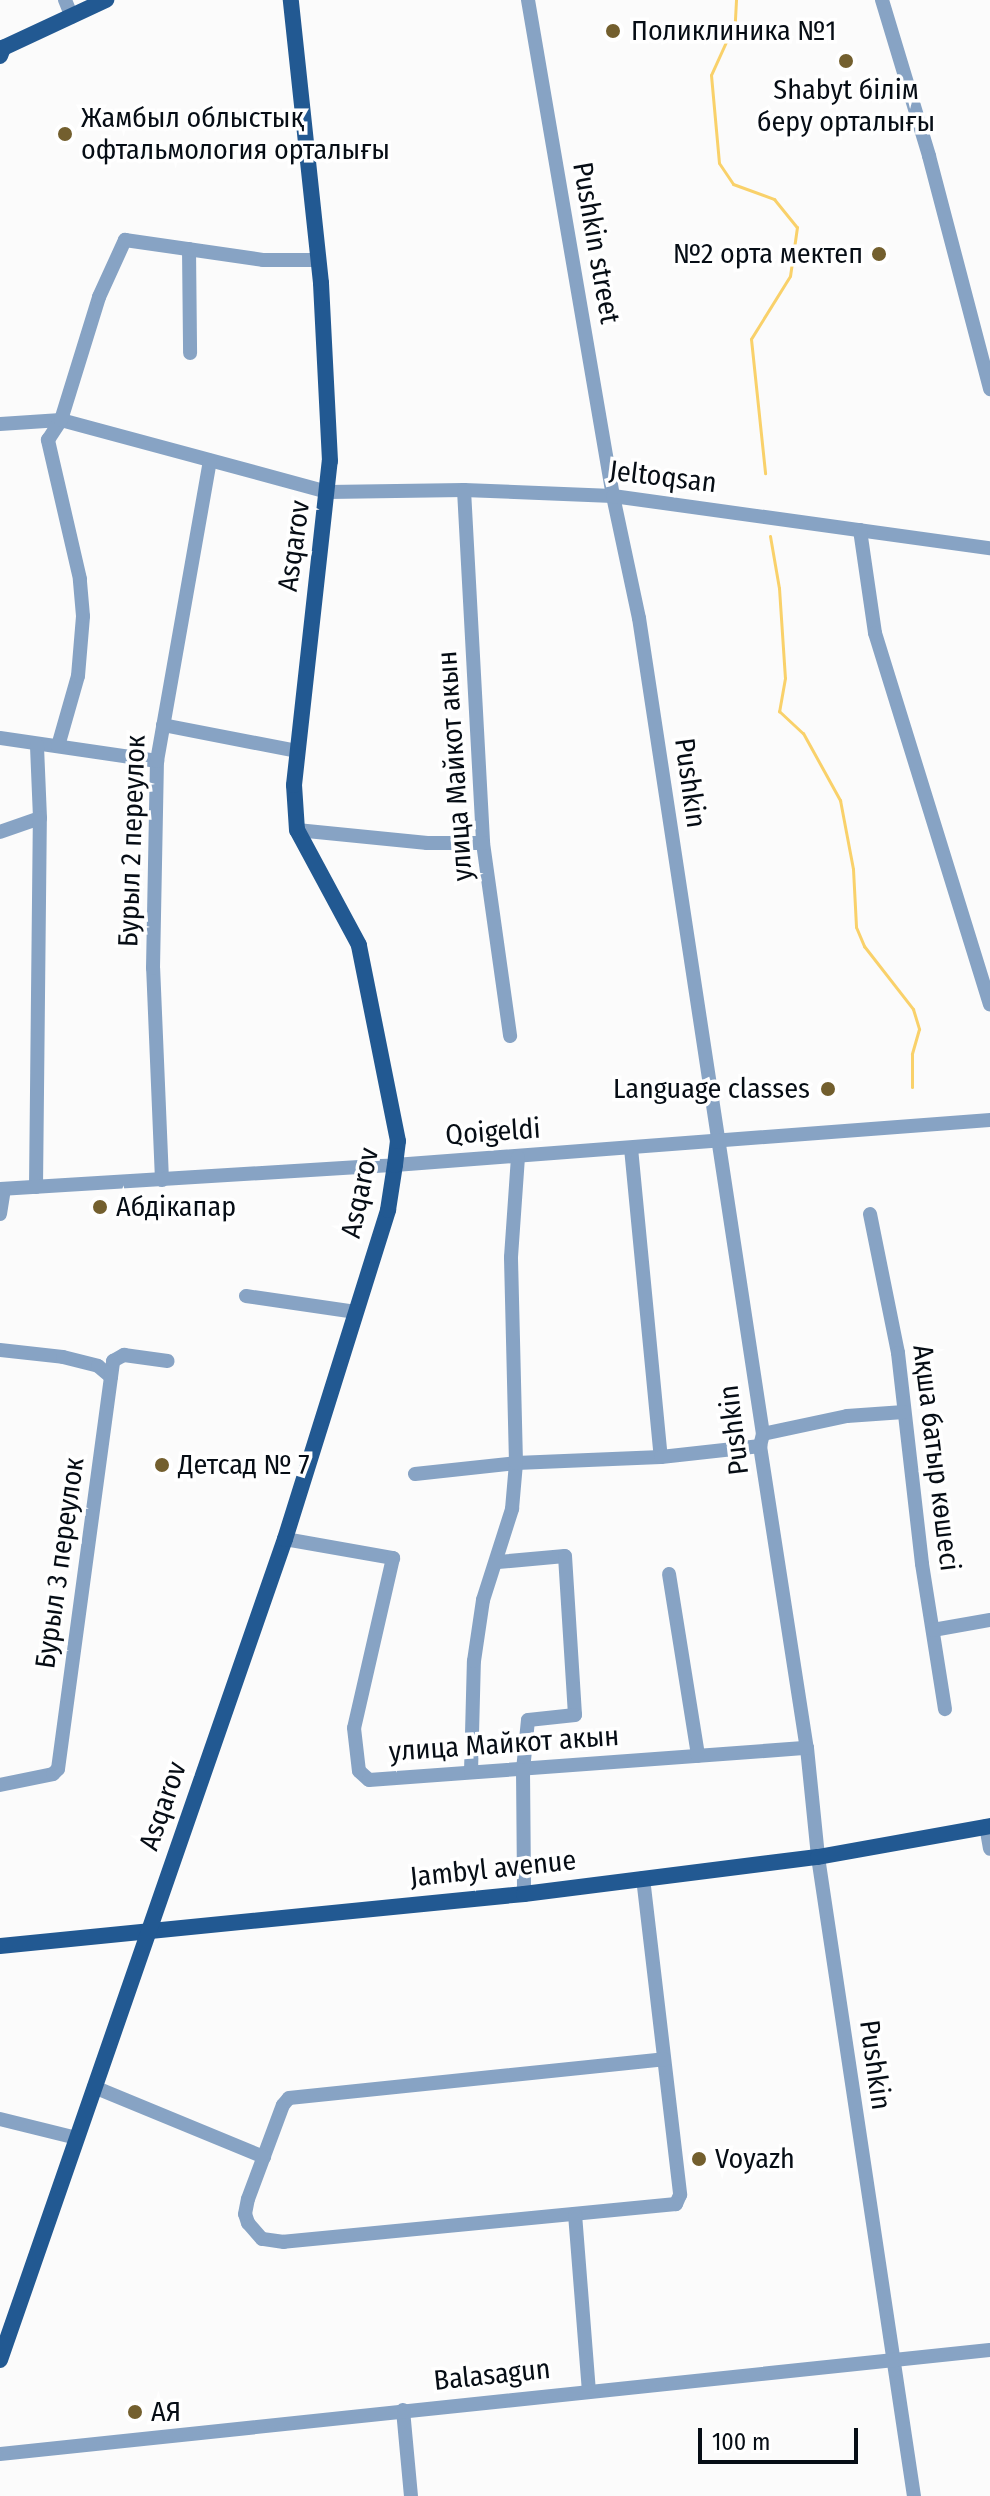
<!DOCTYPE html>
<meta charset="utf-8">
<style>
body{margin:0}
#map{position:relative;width:990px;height:2496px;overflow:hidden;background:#fbfbfb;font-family:"Fira Sans Condensed",sans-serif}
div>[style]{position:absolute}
.stream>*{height:3px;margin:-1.5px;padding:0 1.5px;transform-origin:1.5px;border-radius:1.5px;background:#f9d16a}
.minor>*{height:14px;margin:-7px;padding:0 7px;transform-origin:7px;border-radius:7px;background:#87a3c4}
.major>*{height:16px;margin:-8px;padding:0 8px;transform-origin:8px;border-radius:8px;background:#225992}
.dots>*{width:22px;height:22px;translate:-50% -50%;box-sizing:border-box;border:4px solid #fff;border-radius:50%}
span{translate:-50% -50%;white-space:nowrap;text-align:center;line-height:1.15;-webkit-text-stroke:7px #fff;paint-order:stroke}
.poi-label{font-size:28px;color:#060d15}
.left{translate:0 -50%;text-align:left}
.right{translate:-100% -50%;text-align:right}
.street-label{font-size:28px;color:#060d15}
.scale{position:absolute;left:698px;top:2428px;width:160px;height:36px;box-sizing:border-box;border:4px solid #060d15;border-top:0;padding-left:10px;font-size:24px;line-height:28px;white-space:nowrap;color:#060d15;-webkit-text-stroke:6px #fff;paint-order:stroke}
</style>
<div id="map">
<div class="stream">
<div style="left:736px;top:0;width:22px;rotate:93deg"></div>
<div style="left:735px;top:22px;width:58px;rotate:114.4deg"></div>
<div style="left:711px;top:75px;width:88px;rotate:84.8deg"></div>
<div style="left:719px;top:163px;width:25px;rotate:56deg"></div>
<div style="left:733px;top:184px;width:44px;rotate:20.1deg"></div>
<div style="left:774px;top:199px;width:36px;rotate:51deg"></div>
<div style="left:797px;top:227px;width:49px;rotate:98.1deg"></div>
<div style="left:790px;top:276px;width:74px;rotate:121.8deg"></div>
<div style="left:751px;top:339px;width:135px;rotate:84deg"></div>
<div style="left:770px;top:536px;width:53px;rotate:80.2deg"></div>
<div style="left:779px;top:588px;width:90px;rotate:86.2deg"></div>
<div style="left:785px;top:678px;width:34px;rotate:100deg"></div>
<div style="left:779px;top:711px;width:33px;rotate:43deg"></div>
<div style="left:803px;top:733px;width:77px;rotate:61.1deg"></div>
<div style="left:840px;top:800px;width:70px;rotate:79.3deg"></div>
<div style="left:853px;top:869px;width:58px;rotate:87deg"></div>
<div style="left:856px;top:927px;width:21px;rotate:67deg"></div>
<div style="left:864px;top:946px;width:80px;rotate:52.1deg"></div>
<div style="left:913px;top:1009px;width:21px;rotate:73deg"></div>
<div style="left:919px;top:1029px;width:26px;rotate:106deg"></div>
<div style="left:912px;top:1054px;width:33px;rotate:90deg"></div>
</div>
<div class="minor">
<div style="left:65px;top:0;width:18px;rotate:68deg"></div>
<div style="left:528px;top:0;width:503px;rotate:80.28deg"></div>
<div style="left:613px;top:496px;width:125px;rotate:78deg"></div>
<div style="left:639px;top:618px;width:825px;rotate:81.36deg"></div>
<div style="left:763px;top:1434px;width:12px;rotate:104deg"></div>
<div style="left:760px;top:1446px;width:306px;rotate:81.2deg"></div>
<div style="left:807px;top:1748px;width:110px;rotate:84.2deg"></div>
<div style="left:818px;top:1857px;width:646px;rotate:81.46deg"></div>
<div style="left:882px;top:0;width:163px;rotate:73.2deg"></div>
<div style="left:929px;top:156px;width:241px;rotate:75.3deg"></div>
<div style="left:189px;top:249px;width:104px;rotate:89.4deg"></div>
<div style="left:0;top:424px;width:61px;rotate:-3.8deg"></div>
<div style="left:61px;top:420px;width:277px;rotate:15.1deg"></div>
<div style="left:328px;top:492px;width:136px;rotate:-0.8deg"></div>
<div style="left:464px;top:490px;width:149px;rotate:2.3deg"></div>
<div style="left:613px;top:496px;width:381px;rotate:7.9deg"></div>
<div style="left:464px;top:490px;width:354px;rotate:86.9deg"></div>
<div style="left:483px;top:843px;width:195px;rotate:82deg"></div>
<div style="left:860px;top:530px;width:104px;rotate:81.7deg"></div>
<div style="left:875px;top:633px;width:389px;rotate:72.8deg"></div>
<div style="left:163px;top:725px;width:136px;rotate:11deg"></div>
<div style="left:0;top:738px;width:159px;rotate:8.3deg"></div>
<div style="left:58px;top:746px;width:73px;rotate:-74.1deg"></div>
<div style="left:78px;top:676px;width:60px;rotate:-85.2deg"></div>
<div style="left:83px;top:616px;width:37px;rotate:-95deg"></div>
<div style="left:80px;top:579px;width:143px;rotate:-103deg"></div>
<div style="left:48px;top:440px;width:24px;rotate:-57deg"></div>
<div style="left:61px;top:420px;width:129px;rotate:-72.8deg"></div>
<div style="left:99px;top:297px;width:63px;rotate:-65.5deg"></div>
<div style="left:125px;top:240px;width:139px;rotate:8.2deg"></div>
<div style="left:263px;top:260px;width:54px"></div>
<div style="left:297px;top:830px;width:131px;rotate:5.7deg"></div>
<div style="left:427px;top:843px;width:56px"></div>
<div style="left:0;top:832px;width:42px;rotate:-19.3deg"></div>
<div style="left:40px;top:818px;width:73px;rotate:-92.4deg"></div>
<div style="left:631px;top:1148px;width:310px;rotate:84.5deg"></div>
<div style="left:162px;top:1180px;width:212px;rotate:-92.4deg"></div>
<div style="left:153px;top:968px;width:207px;rotate:-88.9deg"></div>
<div style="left:157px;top:761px;width:305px;rotate:-80deg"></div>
<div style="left:36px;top:1187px;width:369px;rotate:-89.4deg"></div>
<div style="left:0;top:1189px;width:396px;rotate:-3.5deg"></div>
<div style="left:395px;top:1165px;width:597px;rotate:-4.33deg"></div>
<div style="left:0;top:1214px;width:25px;rotate:-81deg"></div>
<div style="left:870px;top:1214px;width:142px;rotate:78.6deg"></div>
<div style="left:898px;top:1353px;width:212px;rotate:83.5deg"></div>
<div style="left:922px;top:1564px;width:147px;rotate:81deg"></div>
<div style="left:246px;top:1296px;width:111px;rotate:8.3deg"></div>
<div style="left:0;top:1350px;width:63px;rotate:6.3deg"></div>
<div style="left:63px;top:1357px;width:36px;rotate:14deg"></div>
<div style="left:98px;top:1366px;width:17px;rotate:40deg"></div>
<div style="left:763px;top:1434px;width:86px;rotate:-12.1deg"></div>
<div style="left:847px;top:1416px;width:57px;rotate:-4deg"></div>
<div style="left:415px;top:1474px;width:102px;rotate:-6.2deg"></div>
<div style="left:516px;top:1463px;width:145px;rotate:-2.4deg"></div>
<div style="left:661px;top:1457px;width:100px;rotate:-6.3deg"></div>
<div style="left:285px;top:1539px;width:110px;rotate:10deg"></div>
<div style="left:393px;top:1558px;width:174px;rotate:102.9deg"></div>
<div style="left:354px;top:1728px;width:43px;rotate:83.4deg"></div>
<div style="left:359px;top:1771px;width:13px;rotate:42deg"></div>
<div style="left:369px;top:1780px;width:439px;rotate:-4.2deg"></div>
<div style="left:498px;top:1562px;width:67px;rotate:-5.1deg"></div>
<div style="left:565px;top:1556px;width:159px;rotate:86.4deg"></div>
<div style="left:575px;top:1715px;width:47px;rotate:173.9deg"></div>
<div style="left:528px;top:1720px;width:50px;rotate:95.7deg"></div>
<div style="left:523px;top:1770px;width:124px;rotate:89.5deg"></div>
<div style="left:669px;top:1574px;width:184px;rotate:80.9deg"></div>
<div style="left:933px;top:1630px;width:58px;rotate:-10deg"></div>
<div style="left:471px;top:1772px;width:111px;rotate:-88.5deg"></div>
<div style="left:474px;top:1661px;width:62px;rotate:-81.6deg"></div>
<div style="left:483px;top:1600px;width:96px;rotate:-72.3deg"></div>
<div style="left:512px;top:1509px;width:46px;rotate:-85deg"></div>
<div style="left:516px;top:1463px;width:206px;rotate:-91.4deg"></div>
<div style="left:511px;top:1257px;width:100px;rotate:-86deg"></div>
<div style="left:0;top:1785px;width:54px;rotate:-11.7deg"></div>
<div style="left:53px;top:1774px;width:7px;rotate:-45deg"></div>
<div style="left:58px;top:1769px;width:412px;rotate:-82.3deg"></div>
<div style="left:113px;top:1361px;width:13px;rotate:-29deg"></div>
<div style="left:124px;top:1355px;width:44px;rotate:7.8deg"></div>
<div style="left:986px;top:1826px;width:23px;rotate:80deg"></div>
<div style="left:643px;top:1878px;width:319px;rotate:83.3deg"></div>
<div style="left:680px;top:2195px;width:10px;rotate:114deg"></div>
<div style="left:676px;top:2204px;width:394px;rotate:174.5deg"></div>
<div style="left:284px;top:2242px;width:22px;rotate:-172deg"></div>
<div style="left:262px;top:2239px;width:21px;rotate:-131deg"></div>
<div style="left:248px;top:2223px;width:9px;rotate:-108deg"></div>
<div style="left:245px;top:2214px;width:15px;rotate:-79deg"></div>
<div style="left:248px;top:2199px;width:100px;rotate:-69.6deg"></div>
<div style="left:283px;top:2105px;width:9px;rotate:-49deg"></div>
<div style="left:289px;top:2098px;width:377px;rotate:-5.9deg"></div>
<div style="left:94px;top:2087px;width:184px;rotate:22.4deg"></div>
<div style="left:0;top:2119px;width:79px;rotate:13.9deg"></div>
<div style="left:575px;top:2214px;width:178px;rotate:85.5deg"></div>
<div style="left:403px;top:2410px;width:86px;rotate:84.7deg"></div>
<div style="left:0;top:2454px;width:995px;rotate:-6deg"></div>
</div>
<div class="major">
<div style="left:0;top:56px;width:9px;rotate:-69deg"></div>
<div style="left:3px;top:48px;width:114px;rotate:-25deg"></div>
<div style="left:0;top:1946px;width:527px;rotate:-5.67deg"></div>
<div style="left:524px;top:1894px;width:296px;rotate:-7.2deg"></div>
<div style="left:818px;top:1857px;width:175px;rotate:-10.2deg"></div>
<div style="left:0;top:2360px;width:869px;rotate:-70.86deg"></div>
<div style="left:285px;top:1539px;width:345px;rotate:-72.6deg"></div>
<div style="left:388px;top:1210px;width:46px;rotate:-81.2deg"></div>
<div style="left:395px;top:1165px;width:24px;rotate:-83deg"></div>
<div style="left:398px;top:1141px;width:200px;rotate:-101.3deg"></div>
<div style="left:359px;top:945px;width:131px;rotate:-118.3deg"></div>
<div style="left:297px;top:830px;width:45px;rotate:-93.8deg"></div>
<div style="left:294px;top:785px;width:326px;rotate:-83.7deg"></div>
<div style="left:330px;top:461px;width:178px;rotate:-92.9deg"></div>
<div style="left:321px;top:283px;width:285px;rotate:-96.1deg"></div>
</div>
<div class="dots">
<div style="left:613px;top:31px;background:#735f2e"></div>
<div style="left:846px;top:61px;background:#735f2e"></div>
<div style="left:65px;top:134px;background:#735f2e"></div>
<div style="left:879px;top:254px;background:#735f2e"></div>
<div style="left:828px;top:1089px;background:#735f2e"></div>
<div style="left:100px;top:1207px;background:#735f2e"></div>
<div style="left:162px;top:1465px;background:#735f2e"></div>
<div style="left:699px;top:2159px;background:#735f2e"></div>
<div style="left:135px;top:2412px;background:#735f2e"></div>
</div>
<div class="poi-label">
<span class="left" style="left:631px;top:31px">Поликлиника №1</span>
<span style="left:846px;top:106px">Shabyt білім<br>беру орталығы</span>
<span class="left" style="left:81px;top:134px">Жамбыл облыстық<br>офтальмология орталығы</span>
<span class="right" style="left:863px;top:254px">№2 орта мектеп</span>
<span class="right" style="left:810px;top:1089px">Language classes</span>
<span class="left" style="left:116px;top:1207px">Абдiкапар</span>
<span class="left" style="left:178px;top:1465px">Детсад № 7</span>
<span class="left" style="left:715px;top:2159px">Voyazh</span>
<span class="left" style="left:151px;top:2412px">АЯ</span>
</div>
<div class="street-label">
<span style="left:596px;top:243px;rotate:80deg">Pushkin street</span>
<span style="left:663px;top:477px;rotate:7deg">Jeltoqsan</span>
<span style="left:294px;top:546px;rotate:-82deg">Asqarov</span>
<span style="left:455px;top:766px;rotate:-94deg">улица Майкот акын</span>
<span style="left:690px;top:783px;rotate:82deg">Pushkin</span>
<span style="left:132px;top:841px;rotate:-88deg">Бурыл 2 переулок</span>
<span style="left:493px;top:1132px;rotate:-4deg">Qoigeldi</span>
<span style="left:360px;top:1193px;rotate:-78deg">Asqarov</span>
<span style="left:734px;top:1430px;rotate:-97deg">Pushkin</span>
<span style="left:936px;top:1458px;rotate:83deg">Ақша батыр көшесі</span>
<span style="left:60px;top:1563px;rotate:-82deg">Бурыл 3 переулок</span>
<span style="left:504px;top:1744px;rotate:-4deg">улица Майкот акын</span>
<span style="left:163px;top:1806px;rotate:-71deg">Asqarov</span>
<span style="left:493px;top:1869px;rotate:-6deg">Jambyl avenue</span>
<span style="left:875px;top:2065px;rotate:82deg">Pushkin</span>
<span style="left:492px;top:2375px;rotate:-6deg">Balasagun</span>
</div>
<div class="scale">100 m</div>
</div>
